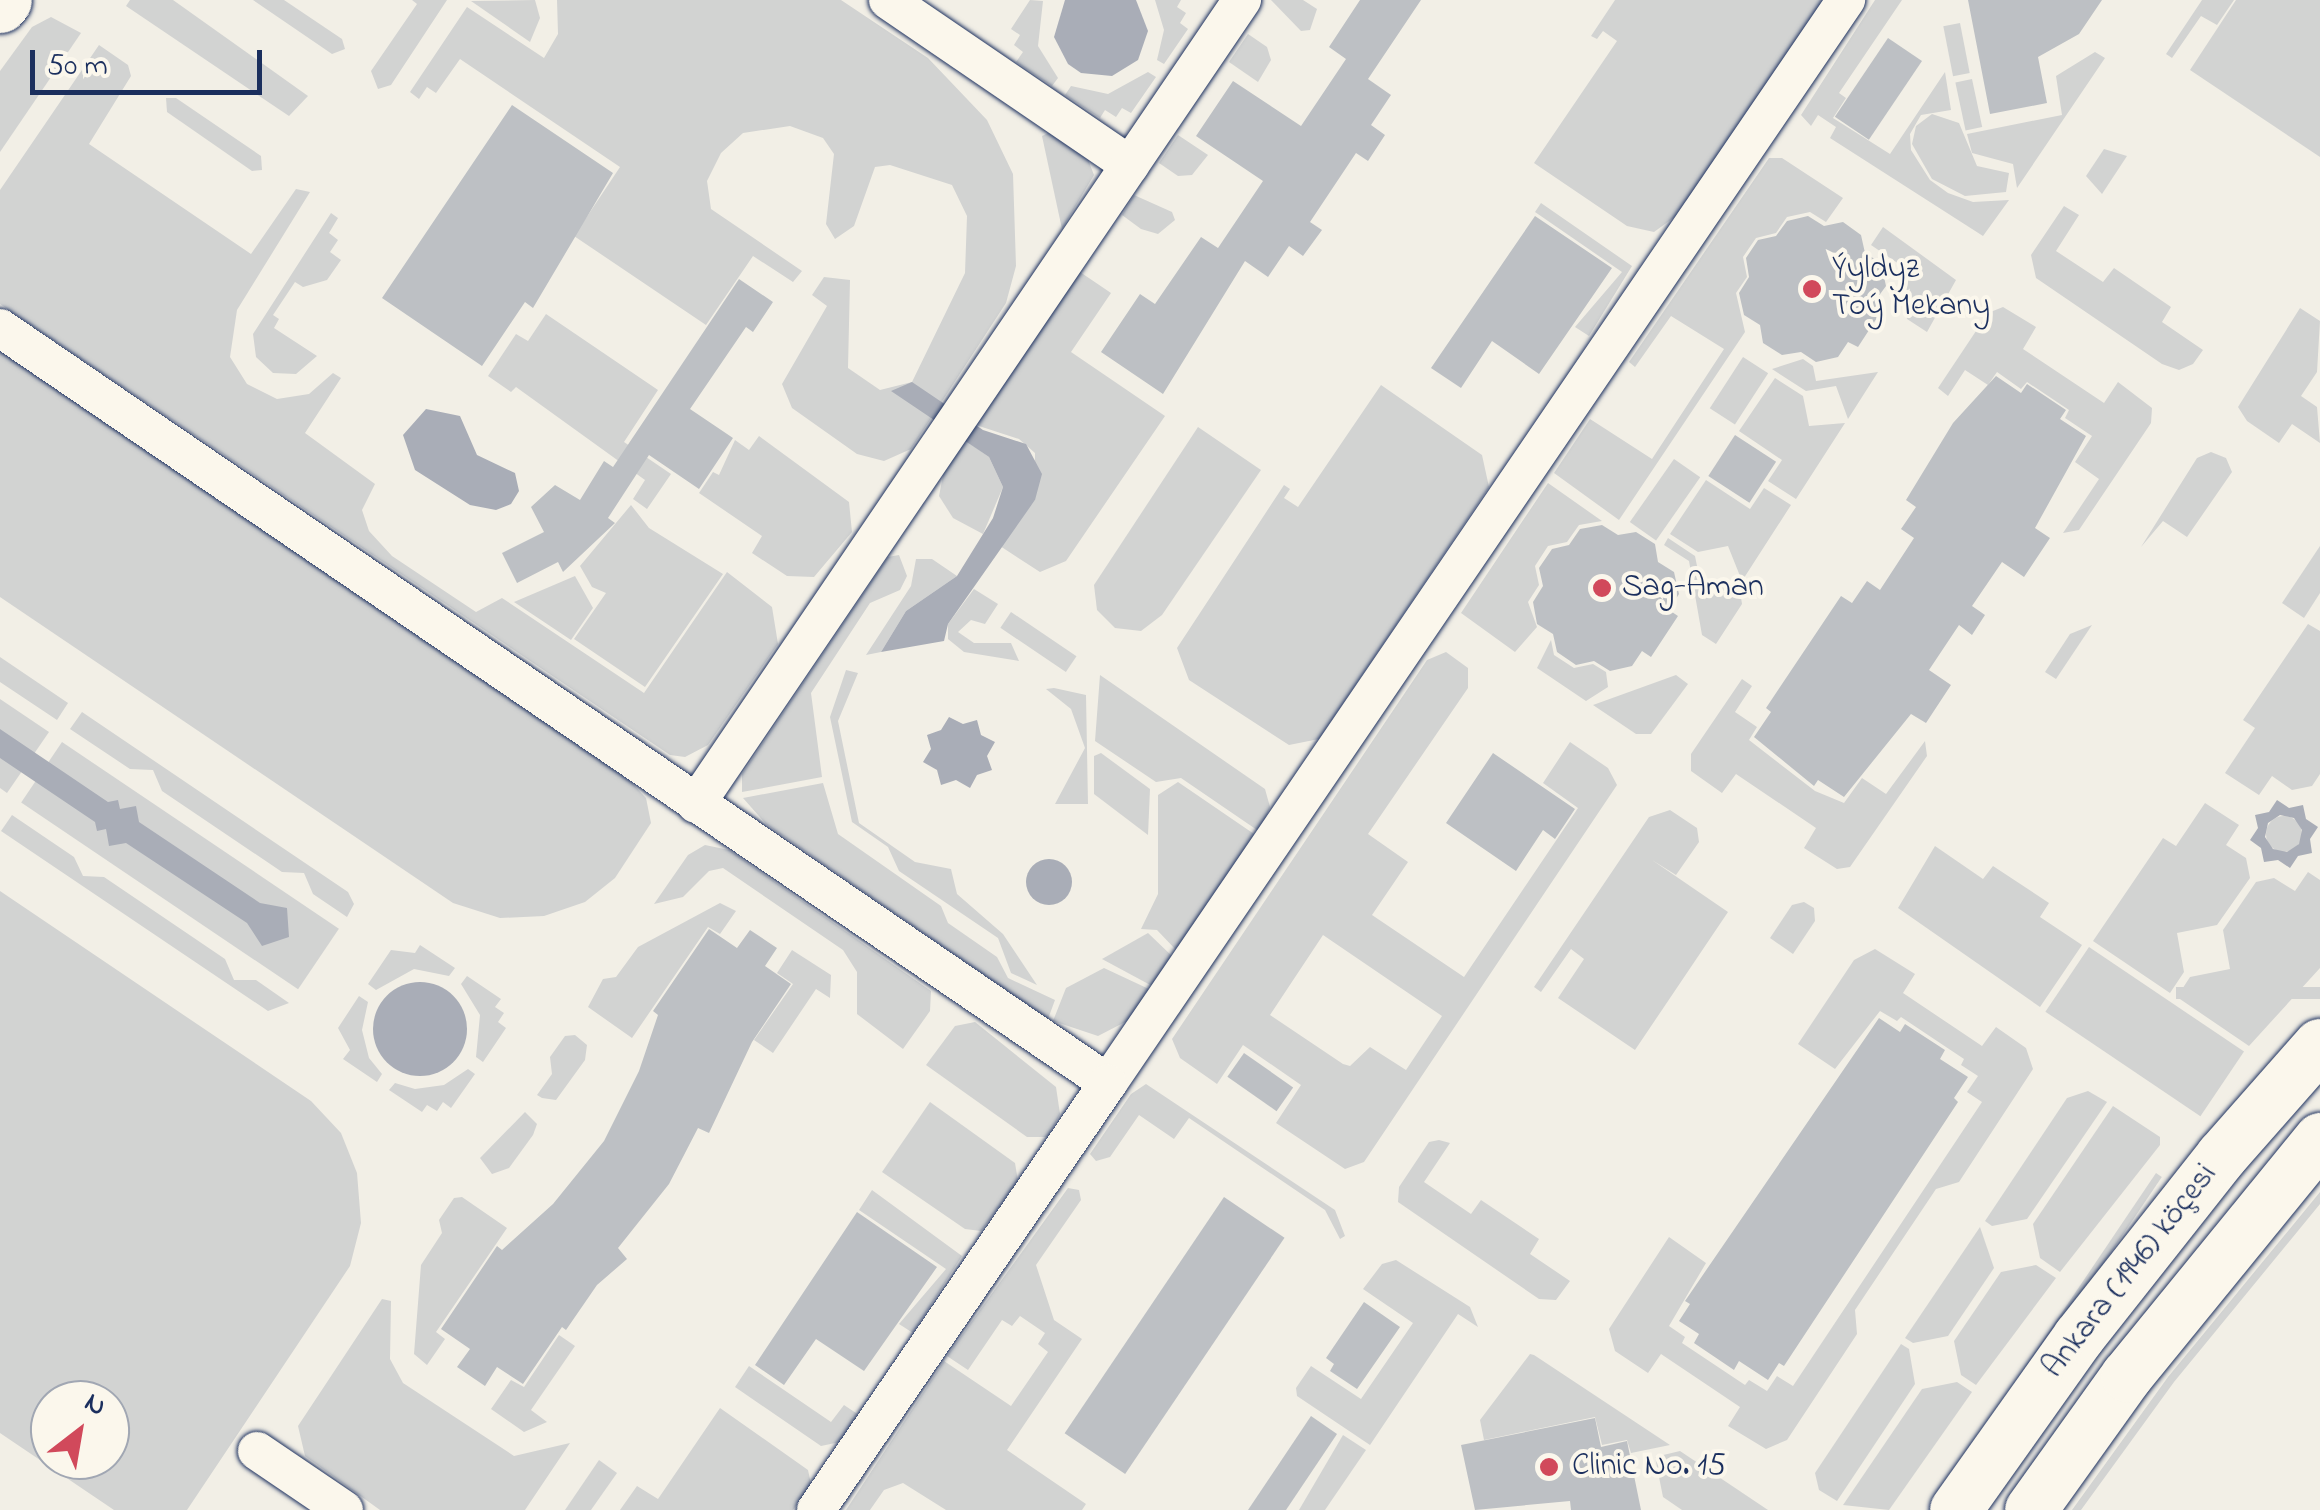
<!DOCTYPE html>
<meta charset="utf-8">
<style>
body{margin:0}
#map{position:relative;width:2320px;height:1510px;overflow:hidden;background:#f2efe6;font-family:"Indie Flower",sans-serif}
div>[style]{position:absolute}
.green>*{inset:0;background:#d2d3d2;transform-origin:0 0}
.round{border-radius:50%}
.water>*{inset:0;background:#a9adb7}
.building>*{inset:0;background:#bdc0c4;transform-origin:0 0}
.roads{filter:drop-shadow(0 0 2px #1b2f5e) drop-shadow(0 0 2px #1b2f5e)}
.minor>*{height:38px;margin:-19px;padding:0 19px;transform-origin:19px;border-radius:19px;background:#fbf7ec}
.secondary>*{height:52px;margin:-26px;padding:0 26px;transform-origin:26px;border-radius:26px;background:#fbf7ec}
.primary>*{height:55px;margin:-27.5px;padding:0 27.5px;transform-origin:27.5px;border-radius:27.5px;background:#fbf7ec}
.dots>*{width:28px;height:28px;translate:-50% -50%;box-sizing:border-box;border:5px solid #fbf7ec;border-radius:50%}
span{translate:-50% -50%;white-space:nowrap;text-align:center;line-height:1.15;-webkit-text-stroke:8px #fbf7ec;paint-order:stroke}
.poi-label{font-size:32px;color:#1b2f5e}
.left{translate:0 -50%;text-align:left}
.street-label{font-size:32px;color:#1b2f5e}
.north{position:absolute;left:30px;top:1380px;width:100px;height:100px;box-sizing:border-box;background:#fbf7ec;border:2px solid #a1a7b3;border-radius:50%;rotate:31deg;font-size:28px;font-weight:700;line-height:40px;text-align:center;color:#1b2f5e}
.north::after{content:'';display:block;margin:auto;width:35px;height:45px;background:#d1495b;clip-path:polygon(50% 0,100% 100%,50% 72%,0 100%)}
.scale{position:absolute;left:30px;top:50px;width:232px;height:45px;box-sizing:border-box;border:5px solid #1b2f5e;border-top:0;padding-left:12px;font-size:30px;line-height:35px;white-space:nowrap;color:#1b2f5e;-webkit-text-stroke:8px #fbf7ec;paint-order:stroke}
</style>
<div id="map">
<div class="green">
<div style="clip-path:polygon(130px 0,173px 0,308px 96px,289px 116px,126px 6px)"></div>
<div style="clip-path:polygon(253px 0,284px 0,342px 39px,345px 49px,332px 54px)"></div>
<div style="clip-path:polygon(412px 0,447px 0,391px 85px,378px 89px,371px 71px,417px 4px)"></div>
<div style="clip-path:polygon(535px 0,540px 18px,530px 42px,471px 1px)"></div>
<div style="clip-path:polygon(557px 0,841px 0,928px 58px,987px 120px,1013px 174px,1016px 266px,1006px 303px,911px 449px,884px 461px,857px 454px,792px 408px,782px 384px,827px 306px,812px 295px,824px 277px,850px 280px,848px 368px,880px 390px,912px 382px,965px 273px,967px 216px,952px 185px,890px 165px,875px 167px,854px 226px,835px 239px,826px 224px,834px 154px,823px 138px,790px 126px,743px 133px,721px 153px,707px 181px,711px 209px,802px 271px,793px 282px,753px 256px,706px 325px,574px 236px,620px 167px,460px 59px,436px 93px,427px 87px,419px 99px,410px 92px,467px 7px,544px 58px,558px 34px)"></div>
<div style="clip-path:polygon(1030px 0,1043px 1px,1038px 46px,1058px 78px,1052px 86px,1016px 62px,1023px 52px,1014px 45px,1020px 35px,1011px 29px)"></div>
<div style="clip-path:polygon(1155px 0,1181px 0,1177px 7px,1186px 13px,1180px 23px,1188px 29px,1164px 64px,1157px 60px,1164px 30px)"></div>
<div style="clip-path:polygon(1271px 0,1303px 0,1317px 9px,1310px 30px,1301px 31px)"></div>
<div style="clip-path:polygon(1615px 0,1823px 0,1676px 216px,1654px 232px,1627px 226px,1534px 163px,1617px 41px,1603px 31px,1597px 39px,1591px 36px)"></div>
<div style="clip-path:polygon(1875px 0,1902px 0,1839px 93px,1846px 98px,1833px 118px,1890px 154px,1945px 72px,1951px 110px,1921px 115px,1910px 134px,1911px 150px,1930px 180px,1948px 193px,1973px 202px,2009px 200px,1983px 236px,1830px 138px,1836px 127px,1818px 115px,1811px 126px,1801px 115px)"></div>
<div style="clip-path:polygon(2202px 0,2234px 0,2217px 25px,2201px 16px,2172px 58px,2166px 54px)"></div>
<div style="clip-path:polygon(2236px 0,2320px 0,2320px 157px,2190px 70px)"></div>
<div style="clip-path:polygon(51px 17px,81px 33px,0 152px,0 71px,32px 27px)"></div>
<div style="left:1960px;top:23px;width:51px;height:17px;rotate:79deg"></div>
<div style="clip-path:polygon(1248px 34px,1267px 47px,1271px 60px,1258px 82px,1229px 62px)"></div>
<div style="clip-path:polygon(99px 45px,128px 65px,131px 76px,89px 144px,251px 254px,296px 189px,310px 192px,237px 310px,230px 357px,247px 384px,277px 399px,309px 394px,333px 373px,341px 378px,305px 433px,375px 484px,362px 510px,369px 531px,392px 556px,476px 612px,502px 598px,644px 693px,727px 572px,772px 607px,778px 644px,708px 745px,685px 757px,670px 755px,0 304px,0 190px)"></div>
<div style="clip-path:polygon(2095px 52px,2105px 58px,2017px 188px,2013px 164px,1972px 153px,1967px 134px,2062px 115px,2056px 76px)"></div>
<div style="clip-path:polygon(1148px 72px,1156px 77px,1131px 113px,1122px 108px,1116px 117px,1105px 110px,1100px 118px,1065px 95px,1071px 86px,1108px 94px)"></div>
<div style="left:1972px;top:79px;width:49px;height:17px;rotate:78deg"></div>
<div style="clip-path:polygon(166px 98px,176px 98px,261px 156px,262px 170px,252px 171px,167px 112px)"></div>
<div style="clip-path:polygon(1932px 114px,1959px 123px,1977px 166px,2009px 173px,2006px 192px,1965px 196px,1932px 179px,1912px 144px,1916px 126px)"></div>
<div style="clip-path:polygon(1050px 132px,1087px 157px,1094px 175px,1062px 229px,1042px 136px)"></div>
<div style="clip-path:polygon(1178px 135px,1208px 155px,1192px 175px,1178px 176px,1159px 163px)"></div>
<div style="clip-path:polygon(2104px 149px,2127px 156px,2102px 194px,2086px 176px)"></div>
<div style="clip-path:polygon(1769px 158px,1782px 158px,1843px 198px,1826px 222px,1810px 212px,1787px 217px,1776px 233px,1756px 238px,1743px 257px,1747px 277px,1736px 293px,1745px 332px,1619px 520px,1554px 473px,1590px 419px,1652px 459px,1724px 349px,1671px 316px,1635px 367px,1629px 362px)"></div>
<div style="clip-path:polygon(1134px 195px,1172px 212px,1175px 220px,1158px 234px,1141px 229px,1122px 215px)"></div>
<div style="clip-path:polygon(1541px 203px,1632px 266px,1589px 336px,1575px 327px,1622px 272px,1535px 212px)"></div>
<div style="clip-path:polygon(2064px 206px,2079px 215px,2056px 251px,2103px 282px,2114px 268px,2171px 307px,2162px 322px,2203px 350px,2193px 364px,2179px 370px,2162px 364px,2036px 278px,2031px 255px)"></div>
<div style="clip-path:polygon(331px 213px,338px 218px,329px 233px,338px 240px,330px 252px,341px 260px,327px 280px,303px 287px,295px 282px,273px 315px,279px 319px,274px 328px,317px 356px,296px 374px,273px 373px,256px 357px,253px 334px)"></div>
<div style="clip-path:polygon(1883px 227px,1956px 280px,1927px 332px,1907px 319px,1899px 264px,1871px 245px)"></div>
<div style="clip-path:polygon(1080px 272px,1111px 293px,1071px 352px,1165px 416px,1066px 561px,1040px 572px,1000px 546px,1035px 500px,1035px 453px,1019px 439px,976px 425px)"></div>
<div style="clip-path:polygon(2003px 307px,2036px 327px,2023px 349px,2104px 403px,2118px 382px,2152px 408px,2151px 423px,2079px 530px,2063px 533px,2099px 479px,2075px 462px,2092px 436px,2065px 418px,2069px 410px,2027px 382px,2021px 389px,1997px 372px,1988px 385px,1965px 370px,1948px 396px,1938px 388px,1988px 313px)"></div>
<div style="clip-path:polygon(2300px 308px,2320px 321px,2317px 372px,2301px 396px,2317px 407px,2320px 443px,2292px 424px,2279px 443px,2247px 421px,2238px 407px)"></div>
<div style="clip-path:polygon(546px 314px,658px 390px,624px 442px,671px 474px,647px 509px,633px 499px,645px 480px,516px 387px,511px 392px,488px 376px,516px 334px,528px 341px)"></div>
<div style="clip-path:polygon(0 350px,629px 780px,646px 798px,651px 823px,615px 878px,585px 902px,544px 916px,500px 918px,453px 903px,0 597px)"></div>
<div style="left:1743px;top:357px;width:30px;height:61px;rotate:33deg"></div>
<div style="clip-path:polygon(1803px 359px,1813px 366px,1816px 381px,1878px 372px,1848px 419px,1836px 386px,1806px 391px,1772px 369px)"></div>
<div style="clip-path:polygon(1775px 378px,1803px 396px,1809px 426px,1845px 423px,1796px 499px,1768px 481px,1782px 460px,1739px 431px)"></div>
<div style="clip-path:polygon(1381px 385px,1482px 455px,1489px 487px,1319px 739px,1289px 745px,1189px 680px,1177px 648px,1284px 485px,1290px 489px,1284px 498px,1298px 507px)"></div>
<div style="clip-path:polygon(1198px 427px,1261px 470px,1162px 615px,1141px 631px,1115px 628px,1097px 610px,1094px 585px)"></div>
<div style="clip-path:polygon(759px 436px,849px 502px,852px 532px,814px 577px,787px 576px,752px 553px,762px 536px,699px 493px,713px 472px,719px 475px,735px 440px,749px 450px)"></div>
<div style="clip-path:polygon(965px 440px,989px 457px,1003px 487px,983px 534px,953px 518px,939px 496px,944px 471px)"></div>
<div style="clip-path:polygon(2211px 452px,2226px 458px,2232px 472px,2187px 537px,2163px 521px,2141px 547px,2197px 458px)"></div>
<div style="left:1674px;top:459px;width:32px;height:77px;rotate:35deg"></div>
<div style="clip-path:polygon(1706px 480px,1750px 509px,1764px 488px,1791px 505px,1742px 581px,1728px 546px,1698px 552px,1670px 534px)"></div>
<div style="clip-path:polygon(1548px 483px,1602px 521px,1579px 525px,1567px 542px,1548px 546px,1535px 566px,1539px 585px,1528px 602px,1537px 627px,1515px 652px,1461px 613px)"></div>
<div style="clip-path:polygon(631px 505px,649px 528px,723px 574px,645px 687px,574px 639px,606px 593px,592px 587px,580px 566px)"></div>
<div style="clip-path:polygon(1668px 538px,1695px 556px,1701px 586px,1739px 585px,1742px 604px,1716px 644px,1702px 635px,1689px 561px,1664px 545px)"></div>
<div style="clip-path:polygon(2320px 546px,2320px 593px,2304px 618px,2282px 603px)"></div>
<div style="clip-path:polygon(899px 555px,907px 576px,900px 590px,870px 603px,811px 693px,822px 777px,742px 792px,742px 774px,888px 557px)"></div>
<div style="clip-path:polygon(916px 559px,932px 559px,957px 576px,906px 611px,881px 652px,866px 655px,911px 586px)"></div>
<div style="clip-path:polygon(575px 576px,593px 608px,571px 640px,514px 602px)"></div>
<div style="clip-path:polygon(974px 589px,998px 604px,985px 624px,971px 620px,958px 632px,974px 643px,1011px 643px,1019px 661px,964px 652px,948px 639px,948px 624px)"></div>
<div style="left:1011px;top:612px;width:79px;height:19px;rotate:34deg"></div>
<div style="clip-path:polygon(2308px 624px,2320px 631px,2320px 774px,2312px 786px,2292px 790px,2272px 776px,2259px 795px,2225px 773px,2255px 728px,2243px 720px)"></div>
<div style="clip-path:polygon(2092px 625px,2056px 679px,2045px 672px,2070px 634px)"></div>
<div style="clip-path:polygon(1551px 640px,1554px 655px,1574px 668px,1593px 664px,1606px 672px,1608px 687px,1586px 701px,1537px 668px)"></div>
<div style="clip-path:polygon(evenodd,1446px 652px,1468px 668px,1468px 688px,1368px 834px,1408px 862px,1372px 915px,1464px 977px,1578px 808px,1543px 783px,1570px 742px,1608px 768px,1617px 785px,1364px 1162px,1345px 1169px,1276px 1123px,1301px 1085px,1243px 1045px,1217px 1084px,1180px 1058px,1172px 1039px,1427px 660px,1446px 652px,1323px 935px,1442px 1016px,1406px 1070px,1370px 1047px,1350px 1066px,1343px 1064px,1270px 1015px,1323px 935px)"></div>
<div style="clip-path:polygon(0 657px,68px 703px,57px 720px,0 682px)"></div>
<div style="clip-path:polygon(846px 670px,858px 673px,838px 721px,859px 823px,915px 862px,951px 869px,957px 894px,1003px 934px,1037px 985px,1011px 973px,998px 938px,899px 871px,888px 847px,852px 822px,830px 717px)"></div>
<div style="clip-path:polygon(1100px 675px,1265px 789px,1270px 807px,1260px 832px,1181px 778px,1156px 782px,1095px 741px)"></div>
<div style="clip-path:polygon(1676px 675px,1688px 684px,1651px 734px,1636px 734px,1593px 705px)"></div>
<div style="clip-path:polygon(1742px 679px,1752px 686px,1735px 712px,1757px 727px,1749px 740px,1815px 791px,1844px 803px,1862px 778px,1886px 794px,1925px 741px,1927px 756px,1850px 867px,1837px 869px,1804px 848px,1816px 828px,1736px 774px,1722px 793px,1691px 771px,1691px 754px)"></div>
<div style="clip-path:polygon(1054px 688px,1086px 695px,1088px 804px,1055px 804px,1085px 748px,1071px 709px,1046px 689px)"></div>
<div style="clip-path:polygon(0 699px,49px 732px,7px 793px,0 788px)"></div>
<div style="clip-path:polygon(82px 712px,348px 892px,354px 904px,347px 917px,313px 894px,304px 873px,282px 872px,162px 791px,153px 770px,130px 769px,70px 729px)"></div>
<div style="left:62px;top:742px;width:334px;height:73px;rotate:34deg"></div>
<div style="clip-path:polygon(1101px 753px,1150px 789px,1148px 835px,1094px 794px,1094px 756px)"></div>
<div style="clip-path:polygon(1178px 782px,1257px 836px,1177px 951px,1157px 930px,1141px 929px,1158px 894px,1158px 795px)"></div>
<div style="clip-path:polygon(823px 783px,838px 834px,941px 906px,948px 923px,997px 957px,1008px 978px,1055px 1000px,1048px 1019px,766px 824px,743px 798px)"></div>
<div style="clip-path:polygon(2205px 803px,2239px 825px,2226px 845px,2246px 858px,2250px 878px,2217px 925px,2177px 933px,2184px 972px,2170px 993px,2093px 941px,2163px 838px,2176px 846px)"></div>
<div style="clip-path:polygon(1670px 810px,1697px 828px,1699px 842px,1676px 875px,1652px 860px,1728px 912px,1635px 1050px,1558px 998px,1584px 959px,1571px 949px,1541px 992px,1534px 987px,1649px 817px)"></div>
<div style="clip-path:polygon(12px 815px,74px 857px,83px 876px,104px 877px,225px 959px,234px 980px,256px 980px,289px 1003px,268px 1011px,1px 831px)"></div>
<div class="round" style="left:2266px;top:816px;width:36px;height:36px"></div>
<div style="clip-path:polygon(705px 845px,729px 850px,931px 991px,930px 1011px,903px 1049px,857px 1014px,857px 972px,843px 950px,723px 868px,709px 871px,683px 897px,654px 904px,688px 855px)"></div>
<div style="clip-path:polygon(1935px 846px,1983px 879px,1993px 866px,2049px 903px,2040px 917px,2082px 945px,2040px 1007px,1898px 908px)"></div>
<div style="clip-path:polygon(2308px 872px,2320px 880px,2320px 968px,2249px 1046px,2177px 997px,2190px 977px,2230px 969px,2223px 930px,2256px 882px,2274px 878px,2295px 891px)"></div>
<div style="clip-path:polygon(evenodd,0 891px,311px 1101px,341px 1133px,357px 1173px,361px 1223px,350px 1266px,187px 1510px,114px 1510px,0 1433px,0 891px,50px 1400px,110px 1400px,110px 1460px,50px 1460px,50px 1400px)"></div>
<div style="clip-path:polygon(1804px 902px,1814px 908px,1815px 921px,1793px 954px,1770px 938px,1792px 905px)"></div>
<div style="clip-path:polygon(720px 903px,736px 911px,720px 934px,708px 927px,632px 1038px,588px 1007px,603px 979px,616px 977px,638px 947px)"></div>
<div style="clip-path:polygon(1148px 933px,1173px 957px,1154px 987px,1102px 959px)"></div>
<div style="clip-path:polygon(420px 945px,455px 968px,449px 976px,414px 969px,376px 990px,368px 984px,391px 950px,415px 953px)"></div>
<div style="left:2089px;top:947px;width:187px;height:78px;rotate:34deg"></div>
<div style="clip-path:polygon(1875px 949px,1915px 974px,1903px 993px,1982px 1046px,1996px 1027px,2026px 1048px,2033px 1069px,1959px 1182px,1936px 1189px,1855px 1310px,1857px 1334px,1787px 1440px,1766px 1449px,1728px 1426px,1740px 1407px,1661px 1354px,1648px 1373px,1615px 1351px,1609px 1329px,1669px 1237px,1706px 1263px,1669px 1326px,1685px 1337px,1682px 1343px,1745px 1385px,1749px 1380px,1767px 1391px,1777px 1376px,1793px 1386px,1982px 1102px,1967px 1092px,1978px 1076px,1961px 1065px,1964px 1059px,1901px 1017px,1897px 1021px,1880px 1011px,1835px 1069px,1798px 1044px,1854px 960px)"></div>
<div style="clip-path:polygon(792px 950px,831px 975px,830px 998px,816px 989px,773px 1053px,754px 1040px,793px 984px,777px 973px)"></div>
<div style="clip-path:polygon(1104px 968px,1151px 990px,1129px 1020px,1098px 1036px,1053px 1021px,1066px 988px)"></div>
<div style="clip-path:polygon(467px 976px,501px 999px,495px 1007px,504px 1013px,498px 1022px,506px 1028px,483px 1062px,476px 1057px,480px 1015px,461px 984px)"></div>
<div style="left:2320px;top:987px;width:12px;height:144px;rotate:90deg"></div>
<div style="clip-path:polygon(359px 996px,368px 1002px,362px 1030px,369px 1058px,382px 1074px,377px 1082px,343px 1059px,350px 1050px,338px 1028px)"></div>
<div style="clip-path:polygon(975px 1022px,1056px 1087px,1060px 1114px,1048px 1137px,1027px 1137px,926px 1065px,955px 1026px)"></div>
<div style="clip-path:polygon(575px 1035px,587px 1045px,585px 1060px,556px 1100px,542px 1098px,537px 1095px,552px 1074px,550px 1057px,565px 1036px)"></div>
<div style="clip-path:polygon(468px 1069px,475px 1074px,451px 1108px,443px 1102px,437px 1111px,427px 1105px,422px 1112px,389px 1090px,395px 1083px,415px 1089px,444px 1085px)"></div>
<div style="clip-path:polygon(1146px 1084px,1335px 1210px,1345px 1236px,1340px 1239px,1325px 1210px,1189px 1118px,1174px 1139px,1139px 1115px,1110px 1157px,1096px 1161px,1090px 1154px,1131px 1094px)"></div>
<div style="clip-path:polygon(2088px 1091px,2107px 1102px,2027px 1219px,1992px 1226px,1985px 1221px,2067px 1098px)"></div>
<div style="clip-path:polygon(930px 1102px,1015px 1163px,1018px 1181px,981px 1231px,965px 1229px,882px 1172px)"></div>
<div style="clip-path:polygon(2113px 1106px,2160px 1137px,2160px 1145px,2060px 1272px,2040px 1258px,2033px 1224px)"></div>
<div style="clip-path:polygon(525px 1112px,537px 1124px,533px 1135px,509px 1168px,492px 1174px,480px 1158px)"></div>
<div style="clip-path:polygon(1439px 1140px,1450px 1143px,1424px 1182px,1471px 1214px,1481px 1200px,1539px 1239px,1530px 1254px,1570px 1281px,1556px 1300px,1539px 1299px,1398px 1202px,1399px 1187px,1429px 1142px)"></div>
<div style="left:2156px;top:1173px;width:7px;height:420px;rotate:34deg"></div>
<div style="clip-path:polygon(1068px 1188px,1079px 1190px,1081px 1200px,1036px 1265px,1054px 1320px,1082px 1339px,1007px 1450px,1086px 1504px,1082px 1510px,946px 1510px,903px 1483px,884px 1490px,870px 1510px,846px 1510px,944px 1361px,1011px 1406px,1048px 1352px,1038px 1344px,1045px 1333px,1020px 1316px,1012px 1326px,1002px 1320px,968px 1370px,947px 1356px)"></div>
<div style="clip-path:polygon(872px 1190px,962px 1256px,913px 1333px,899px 1324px,946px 1269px,859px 1210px)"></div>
<div style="clip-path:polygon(2320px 1192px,2320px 1204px,2174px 1382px,2081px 1510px,2072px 1510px,2168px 1377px)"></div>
<div style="clip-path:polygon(462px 1197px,507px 1228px,436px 1332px,445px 1339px,427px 1365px,414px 1354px,421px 1265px,442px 1233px,439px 1220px,454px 1198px)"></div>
<div style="clip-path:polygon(1980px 1227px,1994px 1268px,1948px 1336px,1913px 1343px,1905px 1338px)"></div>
<div style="clip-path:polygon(1396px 1260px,1470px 1307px,1478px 1327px,1458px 1314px,1370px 1445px,1297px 1396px,1296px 1388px,1311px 1366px,1361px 1399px,1413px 1323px,1363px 1289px,1382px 1264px)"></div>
<div style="clip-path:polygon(2036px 1265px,2056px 1278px,1976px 1385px,1961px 1375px,1954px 1341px,2001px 1272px)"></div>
<div style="clip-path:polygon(382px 1299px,391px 1301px,390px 1359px,403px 1383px,514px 1456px,570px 1443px,525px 1510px,380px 1510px,305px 1456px,298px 1426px)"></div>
<div style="clip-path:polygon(559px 1335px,575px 1346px,531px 1410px,547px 1422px,524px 1432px,491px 1409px,511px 1380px,524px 1387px)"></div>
<div style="clip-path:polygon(1901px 1344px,1909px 1349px,1915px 1384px,1837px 1501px,1819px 1490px,1815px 1473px)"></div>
<div style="clip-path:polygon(1530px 1354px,1534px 1355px,1670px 1445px,1631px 1453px,1627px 1440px,1602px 1445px,1595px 1417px,1484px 1440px,1480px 1420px)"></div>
<div style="clip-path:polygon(749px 1366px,831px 1422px,844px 1405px,859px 1415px,840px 1442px,821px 1446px,735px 1387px)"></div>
<div style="clip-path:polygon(1957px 1382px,1972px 1392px,1889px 1510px,1843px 1505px,1922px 1389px)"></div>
<div style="clip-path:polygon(720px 1408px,808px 1470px,811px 1484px,793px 1510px,620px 1510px,637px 1486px,658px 1499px)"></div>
<div style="clip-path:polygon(1343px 1435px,1366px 1450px,1325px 1510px,1299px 1510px)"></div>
<div style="clip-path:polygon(1680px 1451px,1768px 1510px,1682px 1510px,1663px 1497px,1655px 1457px)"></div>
<div style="clip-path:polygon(599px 1460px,617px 1473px,591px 1510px,565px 1510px)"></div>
</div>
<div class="water">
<div style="clip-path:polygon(1065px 0,1136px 0,1148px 31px,1138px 60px,1112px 76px,1081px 73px,1068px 64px,1054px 37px)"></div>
<div style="clip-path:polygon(912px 382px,983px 430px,1026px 444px,1042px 474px,1035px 500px,948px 624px,944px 641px,881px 652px,906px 611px,957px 576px,993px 518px,1003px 487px,989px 457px,891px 391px)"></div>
<div style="clip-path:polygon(426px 409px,460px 416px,477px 455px,515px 473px,519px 491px,511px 504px,496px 510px,470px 505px,415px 470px,403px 435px)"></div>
<div style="clip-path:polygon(949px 717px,963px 724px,977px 720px,981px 735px,995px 742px,987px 756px,992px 770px,977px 775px,970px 788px,956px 780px,941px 785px,937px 770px,923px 762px,931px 749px,927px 735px,941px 730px)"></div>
<div style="clip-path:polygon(0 729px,108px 802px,118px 800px,120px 809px,136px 806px,139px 822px,260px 903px,287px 908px,289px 937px,262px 946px,247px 923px,126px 843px,109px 846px,106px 829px,97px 831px,95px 822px,0 758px)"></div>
<div style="clip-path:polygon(evenodd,2277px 800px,2289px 808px,2303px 805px,2306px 819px,2318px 827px,2310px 839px,2312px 853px,2298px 856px,2290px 868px,2278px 860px,2264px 862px,2261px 848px,2250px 840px,2258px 828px,2255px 815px,2269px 812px,2277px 800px,2280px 815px,2294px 818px,2302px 830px,2299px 844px,2287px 852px,2273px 849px,2265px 837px,2268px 823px,2280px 815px)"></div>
<div class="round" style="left:1026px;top:859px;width:46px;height:46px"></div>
<div class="round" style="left:373px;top:982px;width:94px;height:94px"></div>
</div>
<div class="building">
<div style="clip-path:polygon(1360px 0,1421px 0,1368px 79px,1391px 95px,1371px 125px,1385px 135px,1368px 161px,1356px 153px,1310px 222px,1322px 230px,1303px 256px,1289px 246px,1268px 277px,1245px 261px,1163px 394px,1101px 352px,1140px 294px,1155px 304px,1201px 237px,1218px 248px,1263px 181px,1196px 136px,1233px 81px,1301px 126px,1346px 59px,1329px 47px)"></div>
<div style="clip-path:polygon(1968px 0,2102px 0,2079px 34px,2038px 57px,2047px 103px,1990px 114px)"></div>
<div style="left:1888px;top:38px;width:41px;height:95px;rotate:34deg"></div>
<div style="clip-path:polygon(512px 105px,613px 173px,533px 308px,525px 302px,482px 366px,382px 298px)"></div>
<div style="clip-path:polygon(1535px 216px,1612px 268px,1539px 374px,1492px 341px,1461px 388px,1431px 368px)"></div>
<div style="clip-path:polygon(1808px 216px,1824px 226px,1843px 222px,1861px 235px,1865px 253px,1881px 263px,1886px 286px,1875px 301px,1884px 307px,1858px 347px,1848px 342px,1838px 357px,1816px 362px,1801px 352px,1782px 355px,1763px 343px,1760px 325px,1744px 315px,1739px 293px,1749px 277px,1746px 258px,1758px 240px,1776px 236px,1787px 221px)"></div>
<div style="clip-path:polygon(739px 279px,773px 302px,753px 332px,746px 327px,690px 409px,733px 438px,699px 489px,649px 455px,608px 518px,615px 523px,563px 572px,558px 562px,517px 583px,502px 553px,544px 532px,531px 507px,555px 485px,580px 500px,604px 461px,613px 467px)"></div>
<div style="clip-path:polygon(1996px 376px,2021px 393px,2027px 384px,2066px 410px,2060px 419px,2086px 436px,2035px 528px,2050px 538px,2024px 577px,2002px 562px,1972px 606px,1985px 615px,1972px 635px,1959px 625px,1929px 670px,1951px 685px,1926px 723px,1911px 714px,1844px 797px,1818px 780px,1814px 786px,1754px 737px,1771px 712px,1766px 708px,1841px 596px,1852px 603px,1867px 581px,1880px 590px,1914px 538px,1901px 529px,1916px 507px,1906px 500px,1953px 423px)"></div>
<div style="left:1735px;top:435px;width:49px;height:49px;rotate:33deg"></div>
<div style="clip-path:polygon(1602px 525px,1618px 535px,1636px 532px,1655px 544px,1658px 562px,1674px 572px,1679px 594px,1669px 610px,1678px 616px,1651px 657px,1642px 651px,1632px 666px,1610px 671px,1594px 661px,1576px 665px,1557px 652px,1553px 634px,1537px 624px,1533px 602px,1543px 586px,1539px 568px,1552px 549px,1569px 545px,1580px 529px)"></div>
<div style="clip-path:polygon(1493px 753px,1575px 809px,1555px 839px,1543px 830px,1516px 871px,1446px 823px)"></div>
<div style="clip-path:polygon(709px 929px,737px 948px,750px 930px,777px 948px,765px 966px,791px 984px,752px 1042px,709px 1133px,698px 1128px,669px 1184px,618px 1248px,627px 1259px,597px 1285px,566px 1330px,562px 1327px,523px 1384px,497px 1367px,485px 1386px,457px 1367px,470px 1349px,441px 1329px,497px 1246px,502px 1250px,553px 1204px,604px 1141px,639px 1071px,658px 1015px,653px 1011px)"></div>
<div style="clip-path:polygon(1879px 1018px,1900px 1032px,1905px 1024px,1945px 1050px,1940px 1059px,1968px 1077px,1954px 1098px,1958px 1102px,1784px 1366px,1779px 1363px,1768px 1380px,1739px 1361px,1734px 1370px,1694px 1343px,1699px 1334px,1679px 1321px,1690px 1304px,1685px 1301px)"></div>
<div style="left:1244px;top:1053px;width:60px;height:29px;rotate:35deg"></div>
<div style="left:1224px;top:1197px;width:73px;height:285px;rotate:34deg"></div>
<div style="clip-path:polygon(857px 1212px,937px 1267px,864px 1371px,816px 1339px,784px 1385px,755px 1365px)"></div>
<div style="clip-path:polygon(1364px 1302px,1400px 1327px,1357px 1389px,1330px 1371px,1334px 1364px,1326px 1358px)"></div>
<div style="clip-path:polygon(1311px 1416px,1337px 1434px,1286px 1510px,1248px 1510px)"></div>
<div style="clip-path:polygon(1595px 1418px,1601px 1447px,1627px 1441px,1641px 1510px,1571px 1510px,1570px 1501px,1475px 1510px,1461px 1445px)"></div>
</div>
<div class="roads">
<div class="minor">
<div style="left:888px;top:0;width:293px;rotate:34.3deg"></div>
<div style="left:0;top:328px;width:1341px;rotate:34.27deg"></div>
<div style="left:1108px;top:1083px;width:1311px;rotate:-55.73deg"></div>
<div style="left:696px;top:804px;width:972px;rotate:-55.82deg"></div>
<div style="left:257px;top:1451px;width:105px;rotate:34.1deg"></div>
<div style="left:816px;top:1510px;width:517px;rotate:-55.63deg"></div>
</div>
<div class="secondary">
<div style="left:1956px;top:1510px;width:212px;rotate:-54.6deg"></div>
<div style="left:2079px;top:1337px;width:231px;rotate:-51.7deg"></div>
<div style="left:2222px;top:1156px;width:148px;rotate:-48.6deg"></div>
<div style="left:2031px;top:1510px;width:165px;rotate:-54.4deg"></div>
<div style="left:2127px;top:1376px;width:306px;rotate:-50.8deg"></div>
</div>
<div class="primary">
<div style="left:0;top:5px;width:6px;rotate:-51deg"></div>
</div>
</div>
<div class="dots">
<div style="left:1812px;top:289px;background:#d1495b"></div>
<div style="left:1602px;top:588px;background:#d1495b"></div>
<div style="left:1549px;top:1467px;background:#d1495b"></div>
</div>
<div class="poi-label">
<span class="left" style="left:1832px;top:289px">Ýyldyz<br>Toý Mekany</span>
<span class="left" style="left:1622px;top:588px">Sag-Aman</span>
<span class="left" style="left:1572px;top:1467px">Clinic No. 15</span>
</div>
<div class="street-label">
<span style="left:2131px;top:1272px;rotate:-52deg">Ankara (1946) köçesi</span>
</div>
<div class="north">N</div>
<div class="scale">50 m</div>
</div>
